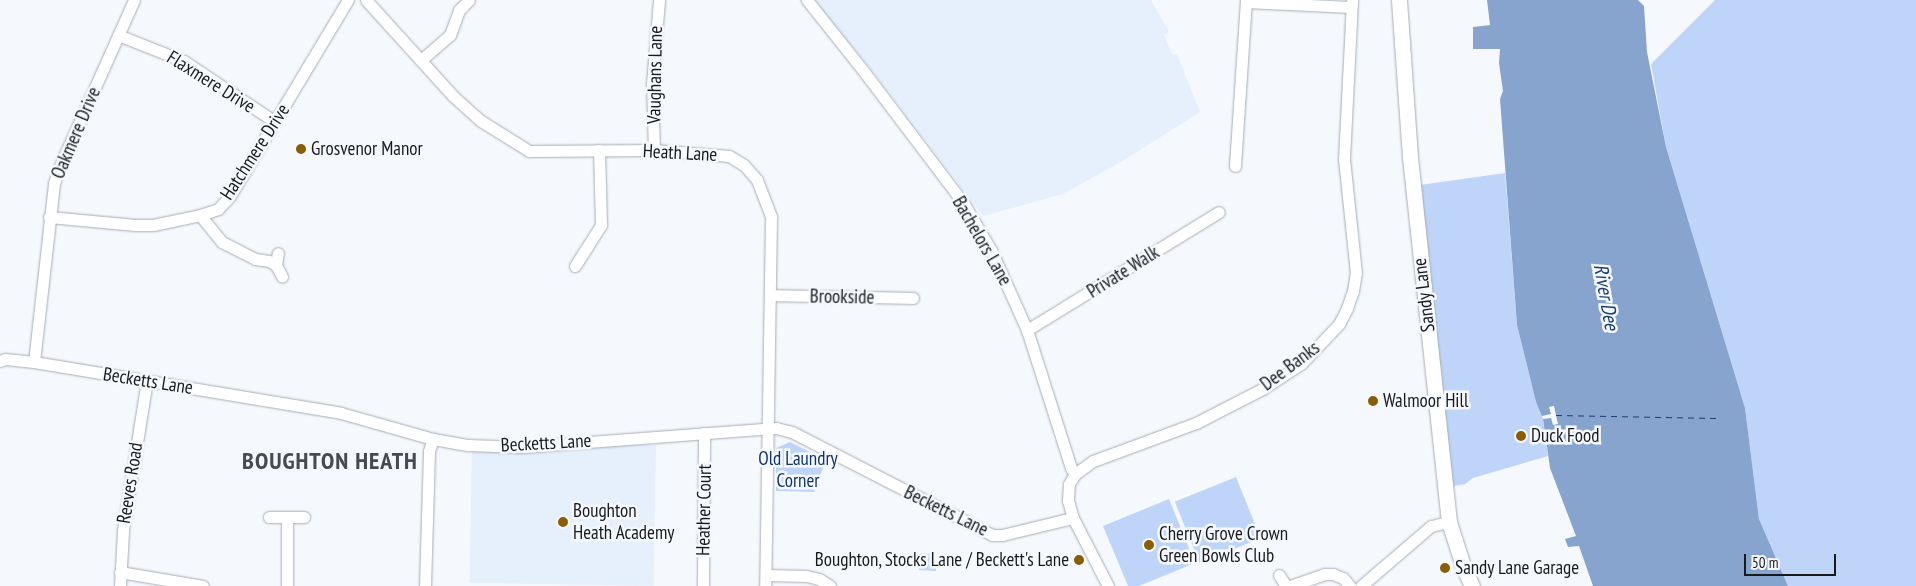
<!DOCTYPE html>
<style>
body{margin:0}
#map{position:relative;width:1916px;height:586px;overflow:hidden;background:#f5f9fe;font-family:"PT Sans Narrow",sans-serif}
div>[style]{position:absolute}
.built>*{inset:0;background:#e6effc;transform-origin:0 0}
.green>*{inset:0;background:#bed5f9;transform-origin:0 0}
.water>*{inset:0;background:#87a4cf}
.pier>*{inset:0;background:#f5f9fe}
.ferry>*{height:1px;margin-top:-0.5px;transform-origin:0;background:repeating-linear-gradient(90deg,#183d72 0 6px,transparent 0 11px)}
.roads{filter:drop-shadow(0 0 1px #a8acb3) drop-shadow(0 0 1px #a8acb3)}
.street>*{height:11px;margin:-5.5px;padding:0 5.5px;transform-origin:5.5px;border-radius:5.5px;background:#fff}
.secondary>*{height:15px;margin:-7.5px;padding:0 7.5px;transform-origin:7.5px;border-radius:7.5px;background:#fff}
.dots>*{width:14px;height:14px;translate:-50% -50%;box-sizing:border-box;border:2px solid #f5f9fe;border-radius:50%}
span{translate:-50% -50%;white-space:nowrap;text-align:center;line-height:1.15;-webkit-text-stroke:5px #f5f9fe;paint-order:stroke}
.street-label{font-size:19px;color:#181a1c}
.poi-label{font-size:19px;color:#181a1c}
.left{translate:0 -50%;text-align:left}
.right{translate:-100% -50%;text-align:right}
.park-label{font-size:19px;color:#11356a}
.water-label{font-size:20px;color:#183d72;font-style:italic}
.district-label{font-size:24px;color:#474a50;font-weight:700;letter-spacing:1px}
.scale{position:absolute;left:1744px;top:554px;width:92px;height:22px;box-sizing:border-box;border:2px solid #181a1c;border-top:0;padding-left:6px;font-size:15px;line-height:18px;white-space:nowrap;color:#181a1c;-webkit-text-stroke:4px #f5f9fe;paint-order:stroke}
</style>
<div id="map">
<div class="built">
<div style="clip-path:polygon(809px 0,1151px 0,1169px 32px,1164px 35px,1172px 54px,1177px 54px,1200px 112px,1126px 159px,1063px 194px,983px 216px,868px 65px)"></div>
<div style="left:656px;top:445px;width:141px;height:184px;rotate:91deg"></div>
</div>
<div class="green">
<div style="clip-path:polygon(1715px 0,1916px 0,1916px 586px,1788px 586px,1759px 519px,1745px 408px,1666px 147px,1651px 64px)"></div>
<div style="clip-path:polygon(1505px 173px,1517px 325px,1536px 402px,1543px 419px,1548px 456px,1473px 478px,1465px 484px,1454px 486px,1452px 479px,1420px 185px)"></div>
<div style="clip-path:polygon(790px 442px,826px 460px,814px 492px,776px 491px,776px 448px)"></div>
<div style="left:1236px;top:477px;width:66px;height:66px;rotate:68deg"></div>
<div style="clip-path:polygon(1169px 499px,1195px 563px,1139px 586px,1128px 586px,1103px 526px)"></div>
<div style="clip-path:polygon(920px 553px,930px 554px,936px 558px,936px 571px,919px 570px)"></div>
</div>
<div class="water">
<div style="clip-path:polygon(1487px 0,1638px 0,1644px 6px,1647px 52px,1666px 147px,1745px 408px,1759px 519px,1788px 586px,1593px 586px,1579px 546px,1568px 547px,1565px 539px,1576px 536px,1550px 468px,1543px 419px,1536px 402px,1517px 325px,1500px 99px,1503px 91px,1499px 63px,1500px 49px,1473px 49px,1473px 27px,1490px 25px)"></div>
</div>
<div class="pier">
<div style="clip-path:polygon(1554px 406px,1558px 424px,1553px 425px,1551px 418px,1543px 419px,1542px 416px,1551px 414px,1549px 407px)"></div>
</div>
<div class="ferry">
<div style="left:1556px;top:415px;width:161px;rotate:1.1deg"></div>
</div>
<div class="roads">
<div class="street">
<div style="left:366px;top:0;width:130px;rotate:47.8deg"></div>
<div style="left:453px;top:96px;width:38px;rotate:42deg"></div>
<div style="left:481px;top:121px;width:57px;rotate:32deg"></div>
<div style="left:529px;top:151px;width:125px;rotate:-0.5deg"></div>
<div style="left:654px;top:150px;width:75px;rotate:4.6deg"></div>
<div style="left:729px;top:156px;width:17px;rotate:31deg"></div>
<div style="left:744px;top:165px;width:20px;rotate:49deg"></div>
<div style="left:757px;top:180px;width:40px;rotate:69deg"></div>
<div style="left:771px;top:217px;width:369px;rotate:90.9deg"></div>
<div style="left:807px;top:0;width:93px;rotate:51.5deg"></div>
<div style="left:865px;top:73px;width:164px;rotate:52.9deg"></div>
<div style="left:964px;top:204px;width:53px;rotate:59.6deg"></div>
<div style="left:991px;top:250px;width:88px;rotate:65.8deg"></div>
<div style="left:1027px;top:330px;width:145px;rotate:72.3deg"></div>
<div style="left:1071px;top:468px;width:7px;rotate:56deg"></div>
<div style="left:1246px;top:0;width:2px;rotate:90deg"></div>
<div style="left:1246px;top:2px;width:105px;rotate:2.7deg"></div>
<div style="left:118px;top:35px;width:71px;rotate:21.5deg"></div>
<div style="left:184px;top:61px;width:110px;rotate:33.8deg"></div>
<div style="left:421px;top:60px;width:38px;rotate:-41deg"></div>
<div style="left:450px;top:35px;width:27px;rotate:-70deg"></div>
<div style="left:459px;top:10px;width:14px;rotate:-45deg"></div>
<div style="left:654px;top:150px;width:66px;rotate:-91.7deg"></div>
<div style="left:652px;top:84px;width:84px;rotate:-85.2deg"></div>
<div style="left:1235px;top:166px;width:164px;rotate:-86.2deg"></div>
<div style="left:200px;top:215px;width:35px;rotate:51deg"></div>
<div style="left:222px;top:242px;width:37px;rotate:27deg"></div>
<div style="left:255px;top:259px;width:14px;rotate:8deg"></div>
<div style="left:269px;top:261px;width:8px;rotate:30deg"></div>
<div style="left:276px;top:265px;width:13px;rotate:63deg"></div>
<div style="left:49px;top:217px;width:87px;rotate:5.3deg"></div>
<div style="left:136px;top:225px;width:17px"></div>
<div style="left:153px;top:225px;width:48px;rotate:-12deg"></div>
<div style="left:200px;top:215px;width:19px;rotate:-18deg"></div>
<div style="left:218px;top:209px;width:18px;rotate:-47deg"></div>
<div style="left:230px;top:196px;width:229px;rotate:-59deg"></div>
<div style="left:276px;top:265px;width:12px;rotate:-81deg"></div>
<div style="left:575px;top:266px;width:49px;rotate:-57.6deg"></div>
<div style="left:601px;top:225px;width:75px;rotate:-91.5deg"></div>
<div style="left:770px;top:295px;width:143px;rotate:1.2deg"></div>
<div style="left:1027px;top:330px;width:225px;rotate:-31.6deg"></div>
<div style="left:0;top:361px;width:5px;rotate:-22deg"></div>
<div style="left:5px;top:359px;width:29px;rotate:6deg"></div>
<div style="left:34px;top:362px;width:311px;rotate:9.4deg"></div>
<div style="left:341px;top:413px;width:96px;rotate:15.8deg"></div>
<div style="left:433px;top:439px;width:36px;rotate:10deg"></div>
<div style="left:468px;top:445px;width:54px;rotate:2.1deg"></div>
<div style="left:522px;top:447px;width:255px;rotate:-4.3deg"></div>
<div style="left:776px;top:428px;width:16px;rotate:14deg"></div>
<div style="left:792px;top:432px;width:225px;rotate:27.2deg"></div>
<div style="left:992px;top:535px;width:10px"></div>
<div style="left:1002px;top:535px;width:73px;rotate:-13.5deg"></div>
<div style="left:34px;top:362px;width:180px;rotate:-83.6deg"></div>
<div style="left:54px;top:183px;width:23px;rotate:-70deg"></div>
<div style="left:62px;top:161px;width:176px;rotate:-65.9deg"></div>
<div style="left:269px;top:517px;width:35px"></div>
<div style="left:120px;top:572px;width:84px;rotate:9.6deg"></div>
<div style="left:766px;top:575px;width:40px;rotate:1.4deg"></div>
<div style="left:806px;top:576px;width:13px;rotate:13deg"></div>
<div style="left:819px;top:579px;width:13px;rotate:32deg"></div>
<div style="left:1279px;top:575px;width:13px;rotate:58deg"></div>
<div style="left:120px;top:586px;width:56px;rotate:-86.9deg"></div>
<div style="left:123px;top:530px;width:152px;rotate:-80.9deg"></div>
<div style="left:287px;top:586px;width:69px;rotate:-90deg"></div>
<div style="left:425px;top:586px;width:135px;rotate:-88.3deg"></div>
<div style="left:429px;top:451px;width:13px;rotate:-72deg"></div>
<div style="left:703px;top:586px;width:153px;rotate:-89.6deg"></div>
<div style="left:1108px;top:586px;width:76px;rotate:-117.2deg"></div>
<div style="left:1073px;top:518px;width:18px;rotate:-106deg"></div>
<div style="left:1068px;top:501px;width:17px;rotate:-87deg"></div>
<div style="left:1069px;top:484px;width:12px;rotate:-59deg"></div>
<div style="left:1075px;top:474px;width:22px;rotate:-36deg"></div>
<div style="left:1093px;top:461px;width:110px;rotate:-20.3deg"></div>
<div style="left:1196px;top:423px;width:76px;rotate:-27.2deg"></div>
<div style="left:1264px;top:388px;width:45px;rotate:-33.3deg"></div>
<div style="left:1302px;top:363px;width:54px;rotate:-46.5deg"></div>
<div style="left:1339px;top:324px;width:18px;rotate:-63deg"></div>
<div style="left:1347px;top:308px;width:18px;rotate:-71deg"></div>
<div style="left:1353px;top:291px;width:18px;rotate:-81deg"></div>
<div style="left:1356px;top:273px;width:115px;rotate:-96deg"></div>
<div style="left:1344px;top:159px;width:159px;rotate:-87.1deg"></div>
<div style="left:1290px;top:586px;width:36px;rotate:-19deg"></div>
<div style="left:1324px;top:574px;width:9px"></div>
<div style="left:1333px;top:574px;width:11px;rotate:22deg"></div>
<div style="left:1343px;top:578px;width:11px;rotate:49deg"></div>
<div style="left:1361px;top:586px;width:92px;rotate:-40.6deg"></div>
<div style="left:1431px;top:526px;width:18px;rotate:-13deg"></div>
</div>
<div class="secondary">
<div style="left:1399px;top:0;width:157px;rotate:86deg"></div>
<div style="left:1410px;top:157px;width:367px;rotate:83.9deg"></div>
<div style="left:1449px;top:522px;width:46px;rotate:72.3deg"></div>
<div style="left:1463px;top:566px;width:22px;rotate:66deg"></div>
</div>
</div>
<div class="dots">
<div style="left:301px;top:149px;background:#895e00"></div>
<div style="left:1373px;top:401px;background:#895e00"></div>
<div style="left:1521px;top:436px;background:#895e00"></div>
<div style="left:563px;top:522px;background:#895e00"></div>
<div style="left:1149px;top:545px;background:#895e00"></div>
<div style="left:1079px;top:560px;background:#895e00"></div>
<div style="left:1445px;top:568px;background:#895e00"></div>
</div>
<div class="street-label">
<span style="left:655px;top:75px;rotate:-89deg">Vaughans Lane</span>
<span style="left:211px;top:82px;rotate:32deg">Flaxmere Drive</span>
<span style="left:76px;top:133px;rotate:-67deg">Oakmere Drive</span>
<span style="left:255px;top:152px;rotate:-57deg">Hatchmere Drive</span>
<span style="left:680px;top:153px;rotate:3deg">Heath Lane</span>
<span style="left:982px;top:241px;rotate:60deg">Bachelors Lane</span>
<span style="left:1123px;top:272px;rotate:-32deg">Private Walk</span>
<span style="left:1424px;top:295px;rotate:-97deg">Sandy Lane</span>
<span style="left:842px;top:297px;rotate:1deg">Brookside</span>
<span style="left:1290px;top:366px;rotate:-37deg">Dee Banks</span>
<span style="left:148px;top:381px;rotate:9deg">Becketts Lane</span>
<span style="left:546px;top:443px;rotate:-3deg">Becketts Lane</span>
<span style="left:130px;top:483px;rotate:-81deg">Reeves Road</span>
<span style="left:704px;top:510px;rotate:-89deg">Heather Court</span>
<span style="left:946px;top:511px;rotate:26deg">Becketts Lane</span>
</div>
<div class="poi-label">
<span class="left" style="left:311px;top:149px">Grosvenor Manor</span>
<span class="left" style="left:1383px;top:401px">Walmoor Hill</span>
<span class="left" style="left:1531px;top:436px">Duck Food</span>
<span class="left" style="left:573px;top:522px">Boughton<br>Heath Academy</span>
<span class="left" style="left:1159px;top:545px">Cherry Grove Crown<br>Green Bowls Club</span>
<span class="right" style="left:1069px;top:560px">Boughton, Stocks Lane / Beckett's Lane</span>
<span class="left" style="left:1455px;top:568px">Sandy Lane Garage</span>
</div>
<div class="park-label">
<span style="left:798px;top:470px">Old Laundry<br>Corner</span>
</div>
<div class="water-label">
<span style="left:1606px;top:297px;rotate:80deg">River Dee</span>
</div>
<div class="district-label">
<span style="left:330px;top:461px">BOUGHTON HEATH</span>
</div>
<div class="scale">50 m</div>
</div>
